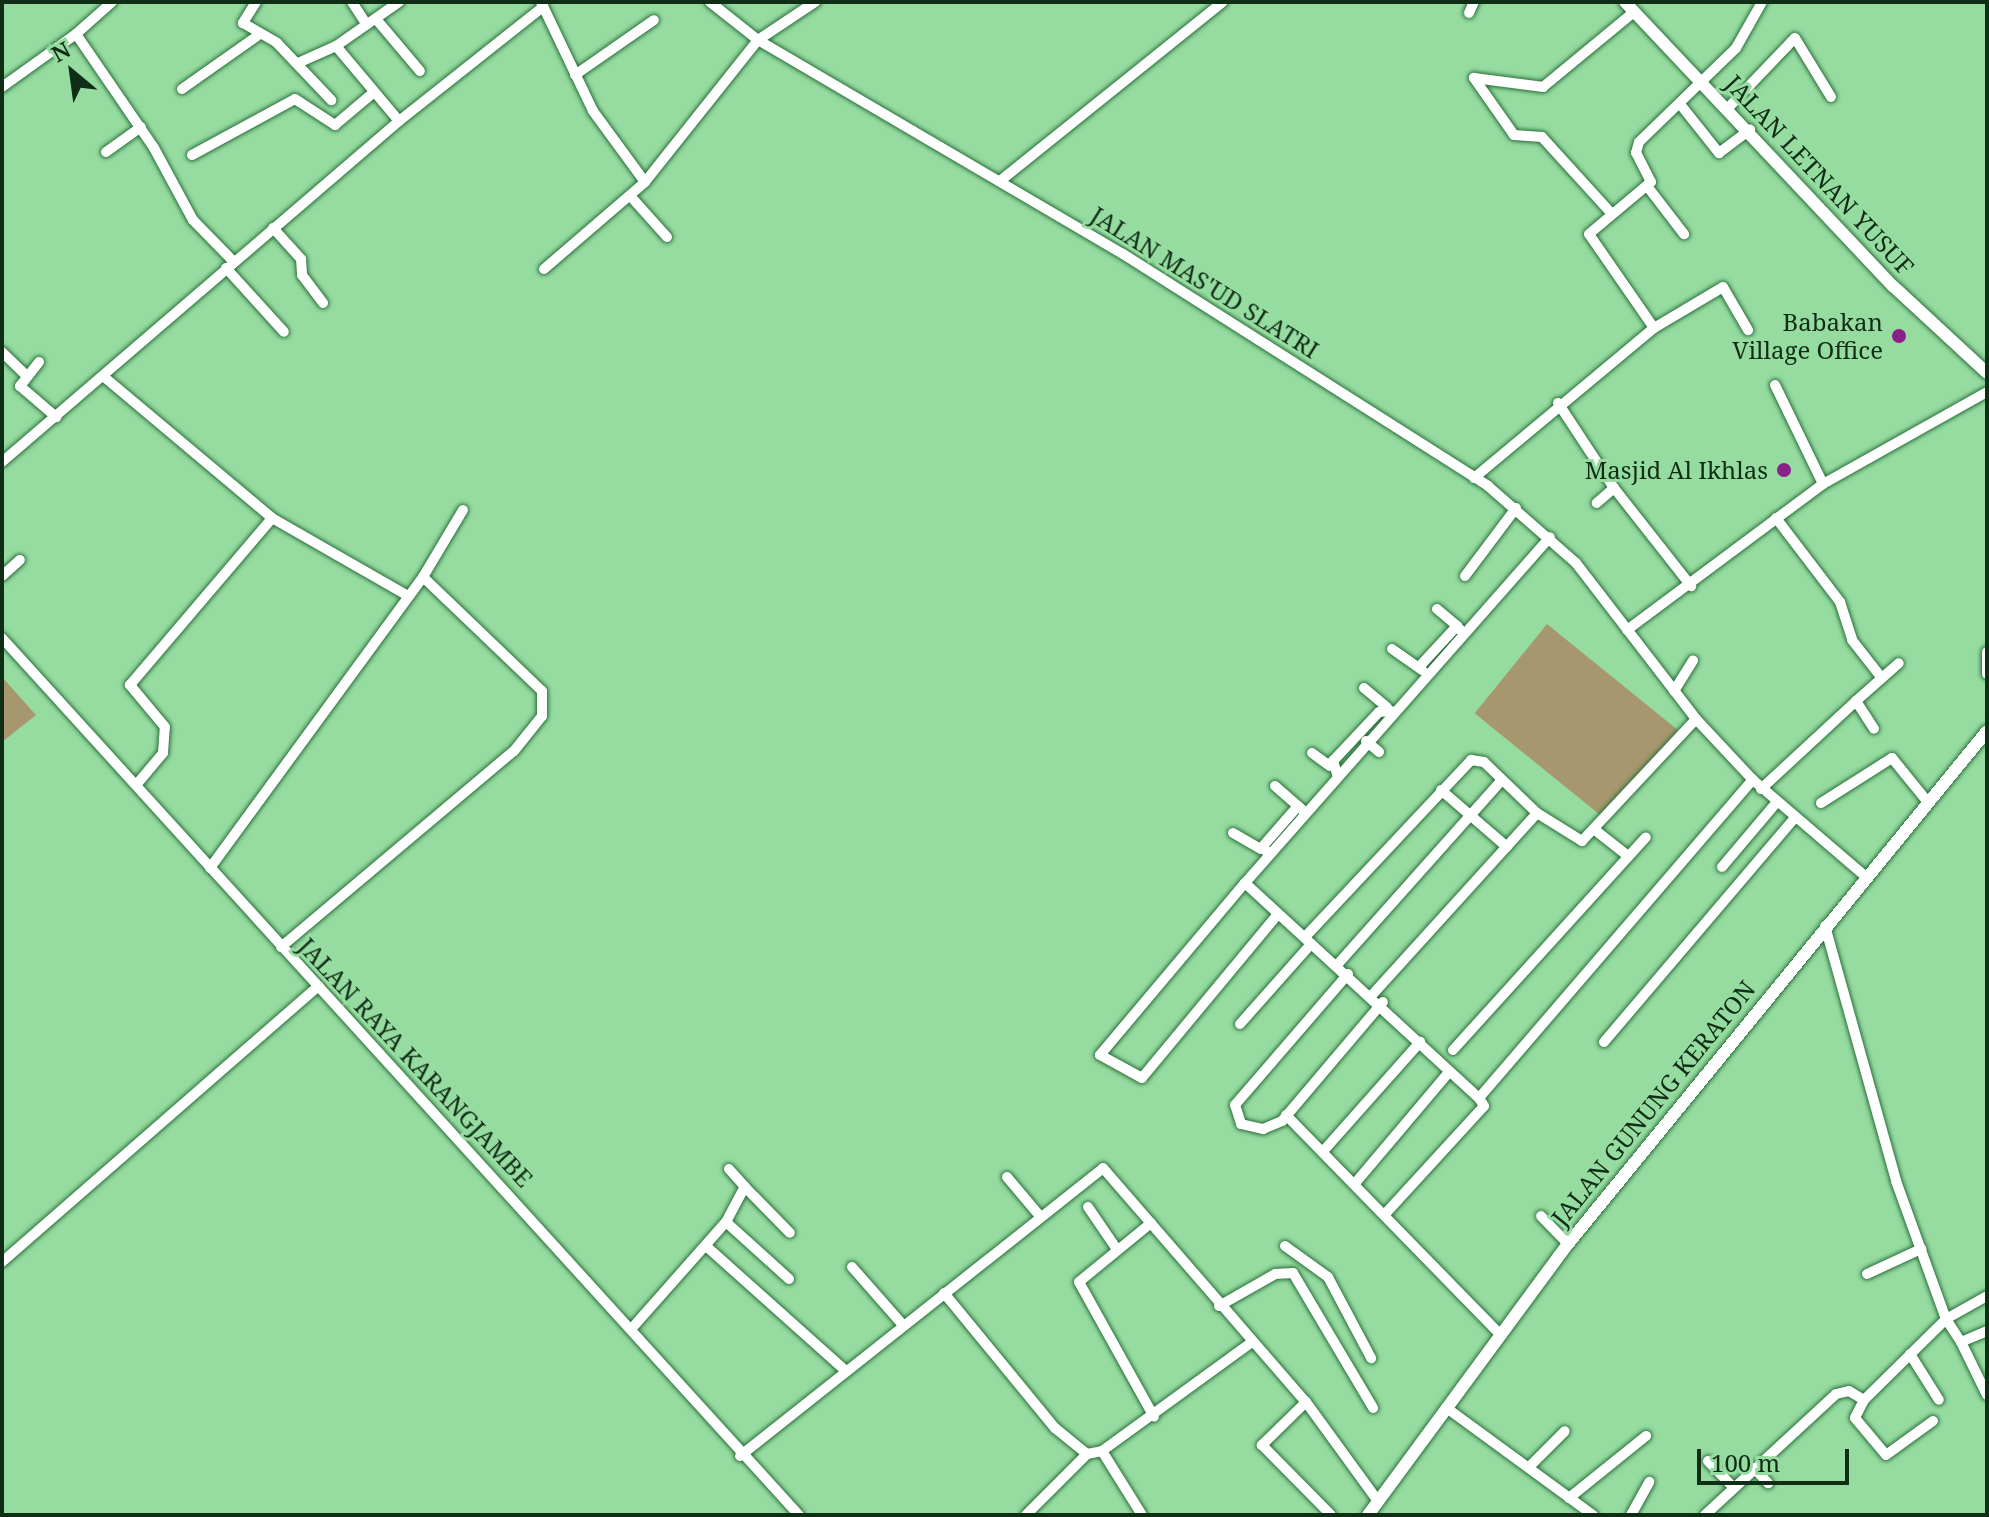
<!DOCTYPE html>
<style>
body{margin:0}
#map{position:relative;width:1989px;height:1517px;overflow:hidden;background:#96dca1;font-family:"Noto Serif",serif}
div>[style]{position:absolute}
.green>*{inset:0;background:#a7976e;transform-origin:0 0}
.roads{filter:drop-shadow(0 0 2px #2a703b) drop-shadow(0 0 2px #2a703b)}
.minor>*{height:10px;margin:-5px;padding:0 5px;transform-origin:5px;border-radius:5px;background:#fff}
.tertiary>*{height:12px;margin:-6px;padding:0 6px;transform-origin:6px;border-radius:6px;background:#fff}
.dots>*{width:22px;height:22px;translate:-50% -50%;box-sizing:border-box;border:4px solid #96dca1;border-radius:50%}
span{translate:-50% -50%;white-space:nowrap;text-align:center;line-height:1.15;-webkit-text-stroke:6px #96dca1;paint-order:stroke}
.street-label{font-size:24px;color:#102d16}
.poi-label{font-size:24px;color:#102d16}
.right{translate:-100% -50%;text-align:right}
.frame{position:absolute;inset:0;border:4px solid #102d16;pointer-events:none}
.north{position:absolute;left:32px;top:32px;width:80px;height:80px;-webkit-text-stroke:6px #96dca1;paint-order:stroke;rotate:331deg;font-size:22px;font-weight:700;line-height:32px;text-align:center;color:#102d16}
.north::after{content:'';display:block;margin:auto;width:28px;height:36px;background:#102d16;clip-path:polygon(50% 0,100% 100%,50% 72%,0 100%)}
.scale{position:absolute;left:1697px;top:1449px;width:152px;height:36px;box-sizing:border-box;border:4px solid #102d16;border-top:0;padding-left:10px;font-size:24px;line-height:28px;white-space:nowrap;color:#102d16;-webkit-text-stroke:6px #96dca1;paint-order:stroke}
</style>
<div id="map">
<div class="green">
<div style="left:1547px;top:624px;width:168px;height:115px;rotate:39deg"></div>
<div style="clip-path:polygon(2px 677px,36px 715px,2px 742px)"></div>
</div>
<div class="roads">
<div class="minor">
<div style="left:256px;top:2px;width:25px;rotate:122deg"></div>
<div style="left:243px;top:23px;width:39px;rotate:30deg"></div>
<div style="left:277px;top:43px;width:79px;rotate:46.5deg"></div>
<div style="left:352px;top:2px;width:27px;rotate:57deg"></div>
<div style="left:541px;top:2px;width:121px;rotate:64.5deg"></div>
<div style="left:593px;top:111px;width:88px;rotate:53.8deg"></div>
<div style="left:645px;top:182px;width:181px;rotate:-51.5deg"></div>
<div style="left:758px;top:40px;width:423px;rotate:30.4deg"></div>
<div style="left:1123px;top:254px;width:432px;rotate:32.4deg"></div>
<div style="left:1488px;top:486px;width:117px;rotate:41.2deg"></div>
<div style="left:1576px;top:563px;width:197px;rotate:52.4deg"></div>
<div style="left:1696px;top:719px;width:83px;rotate:46.9deg"></div>
<div style="left:1753px;top:780px;width:149px;rotate:40.6deg"></div>
<div style="left:710px;top:2px;width:61px;rotate:38.4deg"></div>
<div style="left:758px;top:40px;width:69px;rotate:-33.7deg"></div>
<div style="left:1469px;top:13px;width:12px;rotate:-66deg"></div>
<div style="left:376px;top:19px;width:68px;rotate:49.8deg"></div>
<div style="left:76px;top:34px;width:48px;rotate:-41.6deg"></div>
<div style="left:298px;top:63px;width:42px;rotate:-24.1deg"></div>
<div style="left:575px;top:75px;width:96px;rotate:-34.8deg"></div>
<div style="left:2px;top:87px;width:91px;rotate:-35.6deg"></div>
<div style="left:76px;top:34px;width:138px;rotate:55.6deg"></div>
<div style="left:154px;top:148px;width:82px;rotate:61.6deg"></div>
<div style="left:193px;top:220px;width:59px;rotate:45.7deg"></div>
<div style="left:182px;top:89px;width:92px;rotate:-35.2deg"></div>
<div style="left:1680px;top:104px;width:63px;rotate:51.5deg"></div>
<div style="left:1719px;top:153px;width:39px;rotate:-37deg"></div>
<div style="left:1729px;top:107px;width:95px;rotate:-46.3deg"></div>
<div style="left:1795px;top:38px;width:69px;rotate:58.6deg"></div>
<div style="left:399px;top:121px;width:98px;rotate:-130deg"></div>
<div style="left:336px;top:46px;width:77px;rotate:-34.9deg"></div>
<div style="left:106px;top:152px;width:43px;rotate:-35.5deg"></div>
<div style="left:192px;top:155px;width:117px;rotate:-28.5deg"></div>
<div style="left:295px;top:99px;width:48px;rotate:33deg"></div>
<div style="left:335px;top:125px;width:51px;rotate:-40.2deg"></div>
<div style="left:1000px;top:181px;width:286px;rotate:-38.8deg"></div>
<div style="left:1647px;top:186px;width:61px;rotate:52.4deg"></div>
<div style="left:633px;top:199px;width:51px;rotate:48.2deg"></div>
<div style="left:1612px;top:214px;width:104px;rotate:-132.3deg"></div>
<div style="left:1542px;top:137px;width:28px;rotate:-176deg"></div>
<div style="left:1514px;top:135px;width:70px;rotate:-125.1deg"></div>
<div style="left:1474px;top:78px;width:70px;rotate:7.4deg"></div>
<div style="left:1543px;top:87px;width:118px;rotate:-39.5deg"></div>
<div style="left:273px;top:228px;width:42px;rotate:47.9deg"></div>
<div style="left:301px;top:259px;width:16px;rotate:86deg"></div>
<div style="left:302px;top:275px;width:35px;rotate:53deg"></div>
<div style="left:226px;top:268px;width:86px;rotate:47.8deg"></div>
<div style="left:544px;top:269px;width:133px;rotate:-40.7deg"></div>
<div style="left:1654px;top:328px;width:80px;rotate:-30.7deg"></div>
<div style="left:1723px;top:287px;width:50px;rotate:59.8deg"></div>
<div style="left:2px;top:352px;width:35px;rotate:44deg"></div>
<div style="left:39px;top:362px;width:31px;rotate:128deg"></div>
<div style="left:20px;top:386px;width:48px;rotate:40.7deg"></div>
<div style="left:103px;top:376px;width:221px;rotate:40deg"></div>
<div style="left:272px;top:518px;width:157px;rotate:29.8deg"></div>
<div style="left:1775px;top:385px;width:110px;rotate:64.1deg"></div>
<div style="left:1558px;top:403px;width:102px;rotate:56.6deg"></div>
<div style="left:1614px;top:488px;width:23px;rotate:139deg"></div>
<div style="left:2px;top:462px;width:523px;rotate:-40.66deg"></div>
<div style="left:399px;top:121px;width:184px;rotate:-38.4deg"></div>
<div style="left:1474px;top:478px;width:234px;rotate:-39.8deg"></div>
<div style="left:1654px;top:328px;width:114px;rotate:-124.7deg"></div>
<div style="left:1589px;top:234px;width:81px;rotate:-40deg"></div>
<div style="left:1651px;top:182px;width:33px;rotate:-117deg"></div>
<div style="left:1636px;top:153px;width:11px;rotate:-75deg"></div>
<div style="left:1639px;top:142px;width:135px;rotate:-44.1deg"></div>
<div style="left:1736px;top:48px;width:53px;rotate:-60.5deg"></div>
<div style="left:1614px;top:488px;width:125px;rotate:51.8deg"></div>
<div style="left:1776px;top:518px;width:106px;rotate:52.7deg"></div>
<div style="left:1840px;top:602px;width:40px;rotate:72deg"></div>
<div style="left:1852px;top:640px;width:47px;rotate:51.9deg"></div>
<div style="left:2px;top:576px;width:24px;rotate:-42deg"></div>
<div style="left:1465px;top:576px;width:85px;rotate:-53.1deg"></div>
<div style="left:1437px;top:609px;width:26px;rotate:40deg"></div>
<div style="left:1627px;top:630px;width:244px;rotate:-36.7deg"></div>
<div style="left:1823px;top:484px;width:188px;rotate:-29.3deg"></div>
<div style="left:2px;top:638px;width:1185px;rotate:47.74deg"></div>
<div style="left:1392px;top:649px;width:37px;rotate:35deg"></div>
<div style="left:1987px;top:652px;width:22px;rotate:90deg"></div>
<div style="left:1419px;top:667px;width:56px;rotate:-47.2deg"></div>
<div style="left:1457px;top:626px;width:9px;rotate:49deg"></div>
<div style="left:1364px;top:688px;width:30px;rotate:40deg"></div>
<div style="left:1674px;top:691px;width:36px;rotate:-58deg"></div>
<div style="left:1856px;top:701px;width:57px;rotate:-41.5deg"></div>
<div style="left:1366px;top:741px;width:17px;rotate:40deg"></div>
<div style="left:1312px;top:753px;width:22px;rotate:36deg"></div>
<div style="left:1337px;top:774px;width:14px;rotate:-107deg"></div>
<div style="left:1333px;top:761px;width:67px;rotate:-46.8deg"></div>
<div style="left:1379px;top:712px;width:12px;rotate:-5deg"></div>
<div style="left:137px;top:784px;width:40px;rotate:-50deg"></div>
<div style="left:163px;top:753px;width:26px;rotate:-86deg"></div>
<div style="left:165px;top:727px;width:55px;rotate:-129.8deg"></div>
<div style="left:130px;top:685px;width:219px;rotate:-49.6deg"></div>
<div style="left:1275px;top:786px;width:37px;rotate:41deg"></div>
<div style="left:1761px;top:789px;width:129px;rotate:-42.8deg"></div>
<div style="left:1856px;top:701px;width:33px;rotate:57deg"></div>
<div style="left:1441px;top:790px;width:87px;rotate:40.8deg"></div>
<div style="left:1821px;top:803px;width:84px;rotate:-32.4deg"></div>
<div style="left:1892px;top:758px;width:54px;rotate:51deg"></div>
<div style="left:1595px;top:830px;width:42px;rotate:38.2deg"></div>
<div style="left:1233px;top:833px;width:32px;rotate:30deg"></div>
<div style="left:1268px;top:854px;width:9px;rotate:-122deg"></div>
<div style="left:1263px;top:846px;width:53px;rotate:-48.8deg"></div>
<div style="left:1722px;top:867px;width:84px;rotate:-49.8deg"></div>
<div style="left:210px;top:868px;width:361px;rotate:-53.8deg"></div>
<div style="left:423px;top:577px;width:78px;rotate:-59.2deg"></div>
<div style="left:1245px;top:883px;width:461px;rotate:-48.6deg"></div>
<div style="left:1278px;top:914px;width:213px;rotate:129.7deg"></div>
<div style="left:1142px;top:1078px;width:48px;rotate:-151.3deg"></div>
<div style="left:1100px;top:1055px;width:225px;rotate:-49.9deg"></div>
<div style="left:1245px;top:883px;width:318px;rotate:42.6deg"></div>
<div style="left:1479px;top:1098px;width:420px;rotate:-49.3deg"></div>
<div style="left:1825px;top:926px;width:265px;rotate:74.4deg"></div>
<div style="left:1896px;top:1181px;width:147px;rotate:70.1deg"></div>
<div style="left:1946px;top:1319px;width:27px;rotate:57deg"></div>
<div style="left:1961px;top:1342px;width:28px;rotate:-23deg"></div>
<div style="left:1305px;top:937px;width:243px;rotate:-46.8deg"></div>
<div style="left:1471px;top:760px;width:13px;rotate:9deg"></div>
<div style="left:1484px;top:762px;width:74px;rotate:43.9deg"></div>
<div style="left:1537px;top:813px;width:53px;rotate:31.9deg"></div>
<div style="left:1582px;top:841px;width:167px;rotate:-46.9deg"></div>
<div style="left:281px;top:947px;width:304px;rotate:-40.1deg"></div>
<div style="left:514px;top:751px;width:45px;rotate:-51.3deg"></div>
<div style="left:542px;top:716px;width:25px;rotate:-90deg"></div>
<div style="left:542px;top:691px;width:165px;rotate:-136.2deg"></div>
<div style="left:1337px;top:965px;width:248px;rotate:-48.3deg"></div>
<div style="left:1348px;top:974px;width:173px;rotate:130.8deg"></div>
<div style="left:1235px;top:1105px;width:20px;rotate:72deg"></div>
<div style="left:1241px;top:1124px;width:23px;rotate:13deg"></div>
<div style="left:1263px;top:1129px;width:21px;rotate:-23deg"></div>
<div style="left:1282px;top:1121px;width:156px;rotate:-49.7deg"></div>
<div style="left:1373px;top:994px;width:244px;rotate:-47.8deg"></div>
<div style="left:1240px;top:1024px;width:107px;rotate:-48.4deg"></div>
<div style="left:1604px;top:1042px;width:292px;rotate:-49.6deg"></div>
<div style="left:1453px;top:1050px;width:287px;rotate:-47.8deg"></div>
<div style="left:1286px;top:1115px;width:306px;rotate:45.7deg"></div>
<div style="left:1326px;top:1148px;width:142px;rotate:-48.4deg"></div>
<div style="left:729px;top:1169px;width:24px;rotate:48deg"></div>
<div style="left:1007px;top:1177px;width:50px;rotate:49.9deg"></div>
<div style="left:1357px;top:1181px;width:143px;rotate:-49.8deg"></div>
<div style="left:1088px;top:1207px;width:50px;rotate:55.7deg"></div>
<div style="left:1386px;top:1213px;width:145px;rotate:-47.5deg"></div>
<div style="left:1484px;top:1106px;width:9px;rotate:-122deg"></div>
<div style="left:1541px;top:1216px;width:39px;rotate:46deg"></div>
<div style="left:726px;top:1222px;width:40px;rotate:-62deg"></div>
<div style="left:745px;top:1187px;width:64px;rotate:45.6deg"></div>
<div style="left:1151px;top:1223px;width:93px;rotate:140.7deg"></div>
<div style="left:1079px;top:1282px;width:154px;rotate:60.9deg"></div>
<div style="left:706px;top:1246px;width:188px;rotate:41.8deg"></div>
<div style="left:1285px;top:1246px;width:53px;rotate:35.8deg"></div>
<div style="left:1328px;top:1277px;width:92px;rotate:62deg"></div>
<div style="left:2px;top:1262px;width:420px;rotate:-41.1deg"></div>
<div style="left:852px;top:1267px;width:76px;rotate:48.7deg"></div>
<div style="left:1867px;top:1274px;width:60px;rotate:-24.8deg"></div>
<div style="left:944px;top:1293px;width:175px;rotate:50.6deg"></div>
<div style="left:1055px;top:1428px;width:41px;rotate:39.1deg"></div>
<div style="left:1087px;top:1454px;width:15px;rotate:-11deg"></div>
<div style="left:1102px;top:1451px;width:75px;rotate:58deg"></div>
<div style="left:1219px;top:1306px;width:64px;rotate:-29.7deg"></div>
<div style="left:1275px;top:1274px;width:18px;rotate:-3deg"></div>
<div style="left:1293px;top:1273px;width:157px;rotate:59.3deg"></div>
<div style="left:633px;top:1327px;width:140px;rotate:-48.5deg"></div>
<div style="left:726px;top:1222px;width:85px;rotate:42.1deg"></div>
<div style="left:1961px;top:1342px;width:59px;rotate:63.9deg"></div>
<div style="left:1910px;top:1354px;width:54px;rotate:57.8deg"></div>
<div style="left:1864px;top:1400px;width:20px;rotate:117deg"></div>
<div style="left:1855px;top:1418px;width:48px;rotate:50deg"></div>
<div style="left:1886px;top:1455px;width:58px;rotate:-35.9deg"></div>
<div style="left:1306px;top:1402px;width:62px;rotate:135.7deg"></div>
<div style="left:1262px;top:1445px;width:98px;rotate:45.4deg"></div>
<div style="left:1448px;top:1409px;width:180px;rotate:36.2deg"></div>
<div style="left:1102px;top:1451px;width:185px;rotate:-36deg"></div>
<div style="left:740px;top:1456px;width:463px;rotate:-38.4deg"></div>
<div style="left:1103px;top:1168px;width:310px;rotate:49.1deg"></div>
<div style="left:1306px;top:1402px;width:122px;rotate:54deg"></div>
<div style="left:1708px;top:1461px;width:35px;rotate:46deg"></div>
<div style="left:1530px;top:1466px;width:49px;rotate:-45deg"></div>
<div style="left:1754px;top:1468px;width:21px;rotate:47deg"></div>
<div style="left:1569px;top:1498px;width:99px;rotate:-38.8deg"></div>
<div style="left:1026px;top:1515px;width:86px;rotate:-45deg"></div>
<div style="left:1631px;top:1515px;width:38px;rotate:-61deg"></div>
<div style="left:1705px;top:1515px;width:178px;rotate:-42.7deg"></div>
<div style="left:1836px;top:1394px;width:13px;rotate:-13deg"></div>
<div style="left:1849px;top:1391px;width:17px;rotate:31deg"></div>
<div style="left:1864px;top:1400px;width:115px;rotate:-44.6deg"></div>
<div style="left:1946px;top:1319px;width:47px;rotate:-29.3deg"></div>
</div>
<div class="tertiary">
<div style="left:1625px;top:2px;width:390px;rotate:46.7deg"></div>
<div style="left:1893px;top:286px;width:128px;rotate:42.8deg"></div>
<div style="left:1368px;top:1515px;width:337px;rotate:-53.6deg"></div>
<div style="left:1568px;top:1244px;width:662px;rotate:-50.76deg"></div>
</div>
</div>
<div class="dots">
<div style="left:1899px;top:336px;background:#892188"></div>
<div style="left:1784px;top:470px;background:#892188"></div>
</div>
<div class="street-label">
<span style="left:1820px;top:175px;rotate:47deg">JALAN LETNAN YUSUF</span>
<span style="left:1205px;top:282px;rotate:32deg">JALAN MAS'UD SLATRI</span>
<span style="left:416px;top:1062px;rotate:47deg">JALAN RAYA KARANGJAMBE</span>
<span style="left:1653px;top:1103px;rotate:-51deg">JALAN GUNUNG KERATON</span>
</div>
<div class="poi-label">
<span class="right" style="left:1883px;top:336px">Babakan<br>Village Office</span>
<span class="right" style="left:1768px;top:470px">Masjid Al Ikhlas</span>
</div>
<div class="frame"></div>
<div class="north">N</div>
<div class="scale">100 m</div>
</div>
